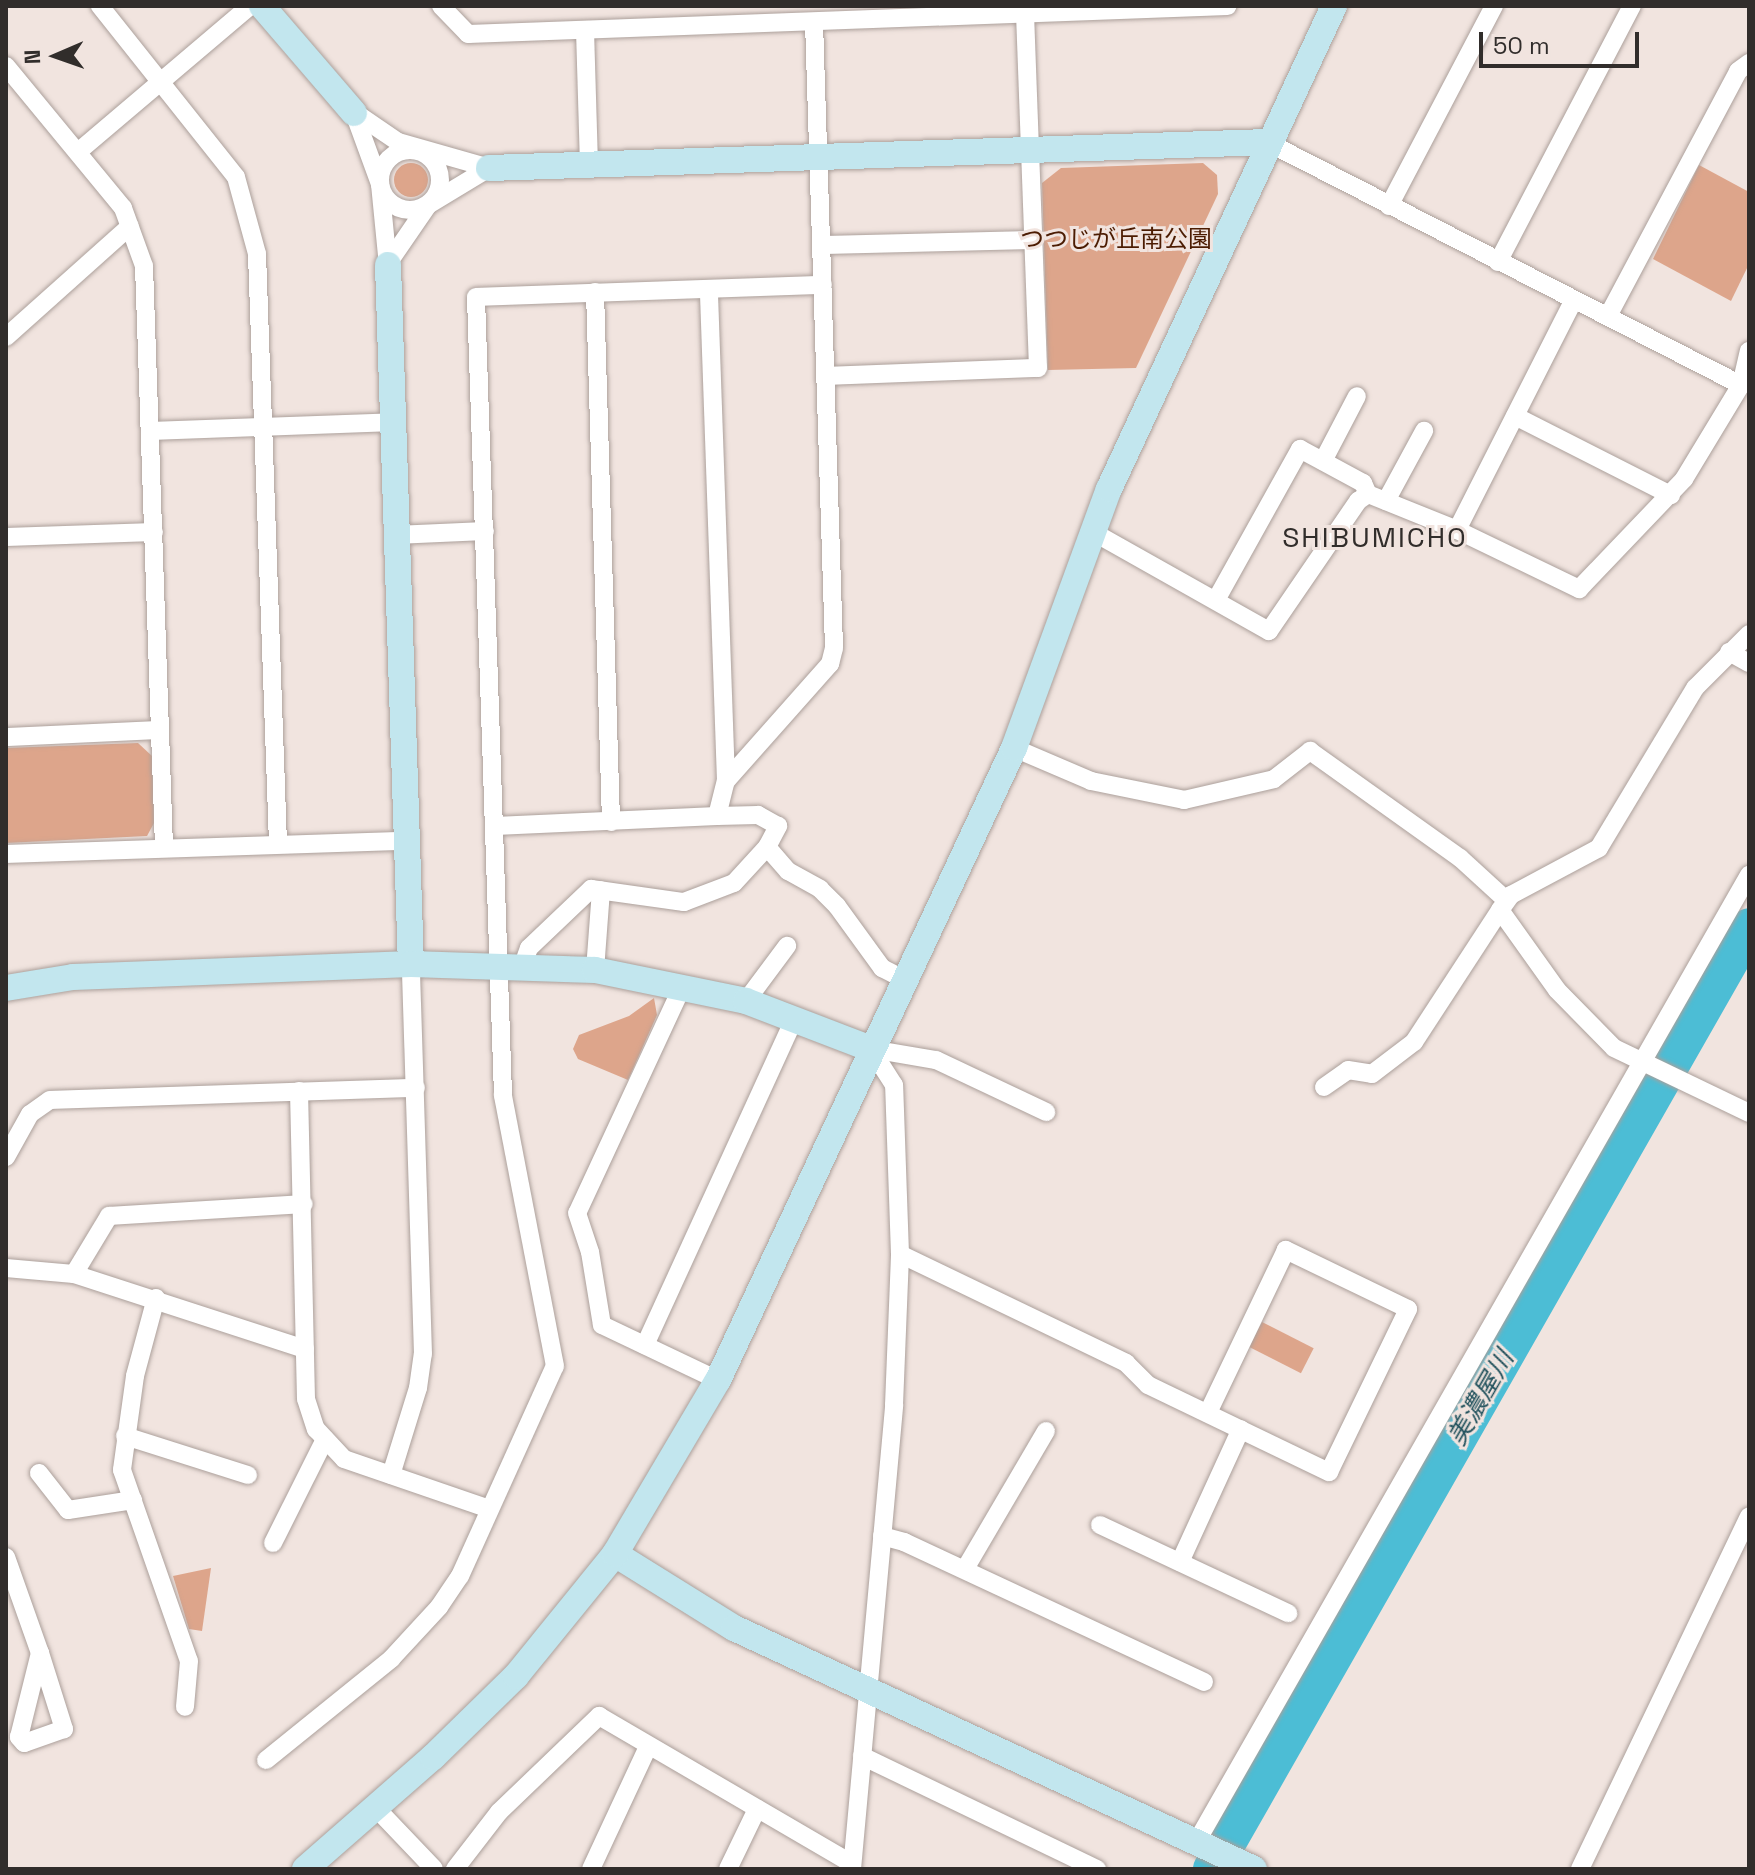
<!DOCTYPE html>
<meta charset="utf-8">
<style>
body{margin:0}
#map{position:relative;width:1755px;height:1875px;overflow:hidden;background:#f1e4df;font-family:"Space Grotesk","Noto Sans JP",sans-serif}
div>[style]{position:absolute}
.green>*{inset:0;background:#dda58b;transform-origin:0 0}
.round{border-radius:50%}
.river>*{height:38px;margin:-19px;padding:0 19px;transform-origin:19px;border-radius:19px;background:#4cbdd5}
.roads{filter:drop-shadow(0 0 2px #aca09b) drop-shadow(0 0 2px #aca09b)}
.street>*{height:18px;margin:-9px;padding:0 9px;transform-origin:9px;border-radius:9px;background:#fff}
.street>.ring{margin:-9px;padding:0;box-sizing:content-box;background:none;border:18px solid #fff;border-radius:50%}
.secondary>*{height:26px;margin:-13px;padding:0 13px;transform-origin:13px;border-radius:13px;background:#c2e6ee}
span{translate:-50% -50%;white-space:nowrap;text-align:center;line-height:1.15;-webkit-text-stroke:6px #f1e4df;paint-order:stroke}
.park-label{font-size:24px;color:#4c1c02}
.water-label{font-size:26px;color:#22525d;font-style:italic}
.quarter-label{font-size:28px;color:#312d2b;letter-spacing:2px}
.frame{position:absolute;inset:0;border:8px solid #312d2b;pointer-events:none}
.north{position:absolute;left:16px;top:16px;width:80px;height:80px;-webkit-text-stroke:6px #f1e4df;paint-order:stroke;rotate:268deg;font-size:22px;font-weight:700;line-height:32px;text-align:center;color:#312d2b}
.north::after{content:'';display:block;margin:auto;width:28px;height:36px;background:#312d2b;clip-path:polygon(50% 0,100% 100%,50% 72%,0 100%)}
.scale{position:absolute;left:1479px;top:32px;width:160px;height:36px;box-sizing:border-box;border:4px solid #312d2b;border-top:0;padding-left:10px;font-size:24px;line-height:28px;white-space:nowrap;color:#312d2b;-webkit-text-stroke:6px #f1e4df;paint-order:stroke}
</style>
<div id="map">
<div class="green">
<div style="clip-path:polygon(1203px 163px,1217px 175px,1218px 194px,1136px 368px,1048px 370px,1042px 183px,1061px 168px)"></div>
<div class="round" style="left:394px;top:163px;width:34px;height:34px"></div>
<div style="clip-path:polygon(1699px 165px,1749px 192px,1749px 264px,1731px 301px,1653px 259px)"></div>
<div style="clip-path:polygon(138px 743px,152px 756px,154px 823px,147px 836px,6px 843px,6px 748px)"></div>
<div style="clip-path:polygon(654px 998px,657px 1015px,628px 1080px,578px 1059px,573px 1049px,579px 1035px,629px 1016px)"></div>
<div style="left:1262px;top:1322px;width:58px;height:28px;rotate:27deg"></div>
<div style="clip-path:polygon(211px 1568px,202px 1631px,189px 1629px,173px 1576px)"></div>
</div>
<div class="river">
<div style="left:1212px;top:1869px;width:1084px;rotate:-60.31deg"></div>
</div>
<div class="roads">
<div class="street">
<div style="left:100px;top:6px;width:218px;rotate:51.5deg"></div>
<div style="left:236px;top:177px;width:80px;rotate:74.7deg"></div>
<div style="left:257px;top:254px;width:590px;rotate:87.96deg"></div>
<div style="left:441px;top:6px;width:39px;rotate:46deg"></div>
<div style="left:468px;top:34px;width:760px;rotate:-2.11deg"></div>
<div style="left:585px;top:30px;width:134px;rotate:88.3deg"></div>
<div style="left:6px;top:66px;width:184px;rotate:50.5deg"></div>
<div style="left:123px;top:208px;width:62px;rotate:70.1deg"></div>
<div style="left:144px;top:266px;width:582px;rotate:88.03deg"></div>
<div style="left:354px;top:113px;width:76px;rotate:69.9deg"></div>
<div style="left:380px;top:184px;width:81px;rotate:84.4deg"></div>
<div style="left:357px;top:114px;width:50px;rotate:34.3deg"></div>
<div style="left:398px;top:142px;width:95px;rotate:15.9deg"></div>
<div style="left:1267px;top:142px;width:533px;rotate:27.14deg"></div>
<div class="ring" style="left:380px;top:150px;width:42px;height:42px"></div>
<div style="left:79px;top:151px;width:224px;rotate:-40.3deg"></div>
<div style="left:1389px;top:206px;width:226px;rotate:-62.3deg"></div>
<div style="left:823px;top:245px;width:210px;rotate:-1.4deg"></div>
<div style="left:389px;top:262px;width:69px;rotate:-55.6deg"></div>
<div style="left:428px;top:205px;width:71px;rotate:-31.2deg"></div>
<div style="left:1498px;top:262px;width:289px;rotate:-62.4deg"></div>
<div style="left:595px;top:292px;width:530px;rotate:88.27deg"></div>
<div style="left:1608px;top:316px;width:277px;rotate:-62deg"></div>
<div style="left:1738px;top:71px;width:14px;rotate:-36deg"></div>
<div style="left:6px;top:337px;width:166px;rotate:-41.8deg"></div>
<div style="left:827px;top:376px;width:211px;rotate:-2.2deg"></div>
<div style="left:1038px;top:368px;width:362px;rotate:-92.1deg"></div>
<div style="left:1515px;top:416px;width:175px;rotate:26.9deg"></div>
<div style="left:152px;top:431px;width:240px;rotate:-2.1deg"></div>
<div style="left:1323px;top:461px;width:73px;rotate:-62.4deg"></div>
<div style="left:1386px;top:501px;width:80px;rotate:-61.5deg"></div>
<div style="left:1457px;top:530px;width:257px;rotate:-63.1deg"></div>
<div style="left:1093px;top:532px;width:202px;rotate:29.4deg"></div>
<div style="left:1269px;top:631px;width:158px;rotate:-55.6deg"></div>
<div style="left:1358px;top:501px;width:12px;rotate:-35deg"></div>
<div style="left:1368px;top:494px;width:96px;rotate:22deg"></div>
<div style="left:1457px;top:530px;width:136px;rotate:25.8deg"></div>
<div style="left:1579px;top:589px;width:152px;rotate:-46.3deg"></div>
<div style="left:1684px;top:479px;width:110px;rotate:-58.8deg"></div>
<div style="left:1741px;top:385px;width:35px;rotate:-77deg"></div>
<div style="left:395px;top:535px;width:90px;rotate:-2.5deg"></div>
<div style="left:6px;top:537px;width:148px;rotate:-1.9deg"></div>
<div style="left:1216px;top:600px;width:173px;rotate:-60.9deg"></div>
<div style="left:1300px;top:449px;width:72px;rotate:28.4deg"></div>
<div style="left:1363px;top:483px;width:12px;rotate:66deg"></div>
<div style="left:1749px;top:634px;width:76px;rotate:135deg"></div>
<div style="left:1695px;top:688px;width:187px;rotate:121deg"></div>
<div style="left:1599px;top:848px;width:100px;rotate:151.9deg"></div>
<div style="left:1511px;top:895px;width:19px;rotate:126deg"></div>
<div style="left:1500px;top:910px;width:98px;rotate:54.5deg"></div>
<div style="left:1557px;top:990px;width:81px;rotate:45.5deg"></div>
<div style="left:1614px;top:1048px;width:150px;rotate:25.7deg"></div>
<div style="left:1729px;top:652px;width:23px;rotate:29deg"></div>
<div style="left:6px;top:737px;width:154px;rotate:-2.6deg"></div>
<div style="left:1014px;top:748px;width:84px;rotate:23.2deg"></div>
<div style="left:1091px;top:781px;width:95px;rotate:11.5deg"></div>
<div style="left:1184px;top:800px;width:92px;rotate:-13.1deg"></div>
<div style="left:1274px;top:779px;width:46px;rotate:-37.9deg"></div>
<div style="left:1310px;top:751px;width:184px;rotate:35.5deg"></div>
<div style="left:1460px;top:858px;width:62px;rotate:42.4deg"></div>
<div style="left:726px;top:781px;width:157px;rotate:-48.4deg"></div>
<div style="left:830px;top:664px;width:16px;rotate:-76deg"></div>
<div style="left:834px;top:648px;width:626px;rotate:-91.83deg"></div>
<div style="left:495px;top:826px;width:222px;rotate:-2.6deg"></div>
<div style="left:717px;top:816px;width:36px;rotate:-76deg"></div>
<div style="left:726px;top:781px;width:492px;rotate:-92deg"></div>
<div style="left:767px;top:847px;width:32px;rotate:49deg"></div>
<div style="left:788px;top:871px;width:37px;rotate:29deg"></div>
<div style="left:820px;top:889px;width:24px;rotate:45deg"></div>
<div style="left:837px;top:906px;width:77px;rotate:54deg"></div>
<div style="left:882px;top:968px;width:29px;rotate:27deg"></div>
<div style="left:6px;top:854px;width:398px;rotate:-1.9deg"></div>
<div style="left:522px;top:968px;width:21px;rotate:-71deg"></div>
<div style="left:529px;top:948px;width:86px;rotate:-43.6deg"></div>
<div style="left:591px;top:889px;width:94px;rotate:8deg"></div>
<div style="left:684px;top:902px;width:53px;rotate:-20.8deg"></div>
<div style="left:734px;top:883px;width:49px;rotate:-47.5deg"></div>
<div style="left:767px;top:847px;width:24px;rotate:-62deg"></div>
<div style="left:778px;top:826px;width:23px;rotate:-151deg"></div>
<div style="left:758px;top:815px;width:41px;rotate:178.6deg"></div>
<div style="left:595px;top:970px;width:80px;rotate:-85.7deg"></div>
<div style="left:683px;top:985px;width:251px;rotate:114.9deg"></div>
<div style="left:577px;top:1213px;width:41px;rotate:71.6deg"></div>
<div style="left:590px;top:1252px;width:74px;rotate:80.7deg"></div>
<div style="left:602px;top:1325px;width:128px;rotate:25.4deg"></div>
<div style="left:746px;top:1001px;width:69px;rotate:-53.3deg"></div>
<div style="left:871px;top:1049px;width:66px;rotate:9.6deg"></div>
<div style="left:936px;top:1060px;width:122px;rotate:25.3deg"></div>
<div style="left:1324px;top:1087px;width:29px;rotate:-35deg"></div>
<div style="left:1348px;top:1070px;width:24px;rotate:9deg"></div>
<div style="left:1372px;top:1074px;width:53px;rotate:-37.3deg"></div>
<div style="left:1414px;top:1042px;width:158px;rotate:-56.9deg"></div>
<div style="left:299px;top:1091px;width:308px;rotate:88.7deg"></div>
<div style="left:306px;top:1399px;width:32px;rotate:72deg"></div>
<div style="left:316px;top:1429px;width:41px;rotate:47deg"></div>
<div style="left:344px;top:1459px;width:150px;rotate:19deg"></div>
<div style="left:6px;top:1157px;width:49px;rotate:-60.8deg"></div>
<div style="left:30px;top:1114px;width:24px;rotate:-35deg"></div>
<div style="left:50px;top:1100px;width:366px;rotate:-1.9deg"></div>
<div style="left:900px;top:1254px;width:251px;rotate:25.7deg"></div>
<div style="left:1126px;top:1363px;width:31px;rotate:45deg"></div>
<div style="left:1148px;top:1385px;width:201px;rotate:25.7deg"></div>
<div style="left:1329px;top:1472px;width:181px;rotate:-64.1deg"></div>
<div style="left:1408px;top:1309px;width:136px;rotate:-154.2deg"></div>
<div style="left:1286px;top:1250px;width:181px;rotate:115.6deg"></div>
<div style="left:6px;top:1268px;width:68px;rotate:5deg"></div>
<div style="left:74px;top:1274px;width:243px;rotate:18deg"></div>
<div style="left:74px;top:1274px;width:68px;rotate:-58.9deg"></div>
<div style="left:109px;top:1216px;width:195px;rotate:-3.5deg"></div>
<div style="left:156px;top:1298px;width:81px;rotate:105.1deg"></div>
<div style="left:135px;top:1376px;width:95px;rotate:97.9deg"></div>
<div style="left:122px;top:1470px;width:202px;rotate:70.7deg"></div>
<div style="left:189px;top:1661px;width:46px;rotate:95deg"></div>
<div style="left:645px;top:1345px;width:361px;rotate:-65.4deg"></div>
<div style="left:125px;top:1436px;width:129px;rotate:17.6deg"></div>
<div style="left:39px;top:1473px;width:47px;rotate:51.9deg"></div>
<div style="left:68px;top:1510px;width:66px;rotate:-8.7deg"></div>
<div style="left:391px;top:1475px;width:91px;rotate:-72.8deg"></div>
<div style="left:418px;top:1388px;width:34px;rotate:-82deg"></div>
<div style="left:423px;top:1354px;width:390px;rotate:-91.8deg"></div>
<div style="left:1100px;top:1525px;width:208px;rotate:25.1deg"></div>
<div style="left:882px;top:1536px;width:23px;rotate:15deg"></div>
<div style="left:904px;top:1542px;width:331px;rotate:25deg"></div>
<div style="left:273px;top:1543px;width:116px;rotate:-63.4deg"></div>
<div style="left:6px;top:1557px;width:102px;rotate:70.5deg"></div>
<div style="left:40px;top:1653px;width:80px;rotate:72.5deg"></div>
<div style="left:64px;top:1729px;width:42px;rotate:160.7deg"></div>
<div style="left:24px;top:1743px;width:8px;rotate:-130deg"></div>
<div style="left:19px;top:1737px;width:87px;rotate:-76deg"></div>
<div style="left:1180px;top:1562px;width:146px;rotate:-65.4deg"></div>
<div style="left:965px;top:1569px;width:160px;rotate:-59.6deg"></div>
<div style="left:862px;top:1756px;width:261px;rotate:25.7deg"></div>
<div style="left:266px;top:1760px;width:161px;rotate:-38.9deg"></div>
<div style="left:391px;top:1659px;width:71px;rotate:-47.3deg"></div>
<div style="left:439px;top:1607px;width:37px;rotate:-56deg"></div>
<div style="left:460px;top:1576px;width:230px;rotate:-65.7deg"></div>
<div style="left:555px;top:1366px;width:276px;rotate:-100.9deg"></div>
<div style="left:503px;top:1095px;width:798px;rotate:-91.94deg"></div>
<div style="left:476px;top:297px;width:347px;rotate:-2deg"></div>
<div style="left:376px;top:1808px;width:84px;rotate:46.4deg"></div>
<div style="left:1197px;top:1841px;width:1113px;rotate:-60.26deg"></div>
<div style="left:455px;top:1869px;width:72px;rotate:-52.3deg"></div>
<div style="left:499px;top:1812px;width:139px;rotate:-43.8deg"></div>
<div style="left:599px;top:1716px;width:293px;rotate:30.3deg"></div>
<div style="left:591px;top:1869px;width:135px;rotate:-65deg"></div>
<div style="left:728px;top:1869px;width:67px;rotate:-64.2deg"></div>
<div style="left:852px;top:1869px;width:466px;rotate:-84.8deg"></div>
<div style="left:894px;top:1405px;width:151px;rotate:-87.7deg"></div>
<div style="left:900px;top:1254px;width:169px;rotate:-92deg"></div>
<div style="left:894px;top:1085px;width:43px;rotate:-122.6deg"></div>
<div style="left:1580px;top:1869px;width:391px;rotate:-64.4deg"></div>
</div>
<div class="secondary">
<div style="left:262px;top:6px;width:141px;rotate:49.3deg"></div>
<div style="left:489px;top:168px;width:778px;rotate:-1.91deg"></div>
<div style="left:388px;top:265px;width:699px;rotate:88.12deg"></div>
<div style="left:6px;top:988px;width:68px;rotate:-9.3deg"></div>
<div style="left:73px;top:977px;width:338px;rotate:-2.2deg"></div>
<div style="left:411px;top:964px;width:184px;rotate:1.9deg"></div>
<div style="left:595px;top:970px;width:154px;rotate:11.6deg"></div>
<div style="left:746px;top:1001px;width:134px;rotate:21deg"></div>
<div style="left:615px;top:1554px;width:140px;rotate:31.9deg"></div>
<div style="left:734px;top:1628px;width:573px;rotate:24.87deg"></div>
<div style="left:305px;top:1869px;width:170px;rotate:-41.2deg"></div>
<div style="left:433px;top:1757px;width:116px;rotate:-44.3deg"></div>
<div style="left:516px;top:1676px;width:157px;rotate:-50.9deg"></div>
<div style="left:615px;top:1554px;width:202px;rotate:-59.4deg"></div>
<div style="left:718px;top:1380px;width:698px;rotate:-64.9deg"></div>
<div style="left:1014px;top:748px;width:276px;rotate:-69.9deg"></div>
<div style="left:1109px;top:489px;width:533px;rotate:-65.02deg"></div>
</div>
</div>
<div class="park-label">
<span style="left:1116px;top:239px">つつじが丘南公園</span>
</div>
<div class="water-label">
<span style="left:1481px;top:1398px;rotate:-60deg">美濃屋川</span>
</div>
<div class="quarter-label">
<span style="left:1375px;top:537px">SHIBUMICHO</span>
</div>
<div class="frame"></div>
<div class="north">N</div>
<div class="scale">50 m</div>
</div>
